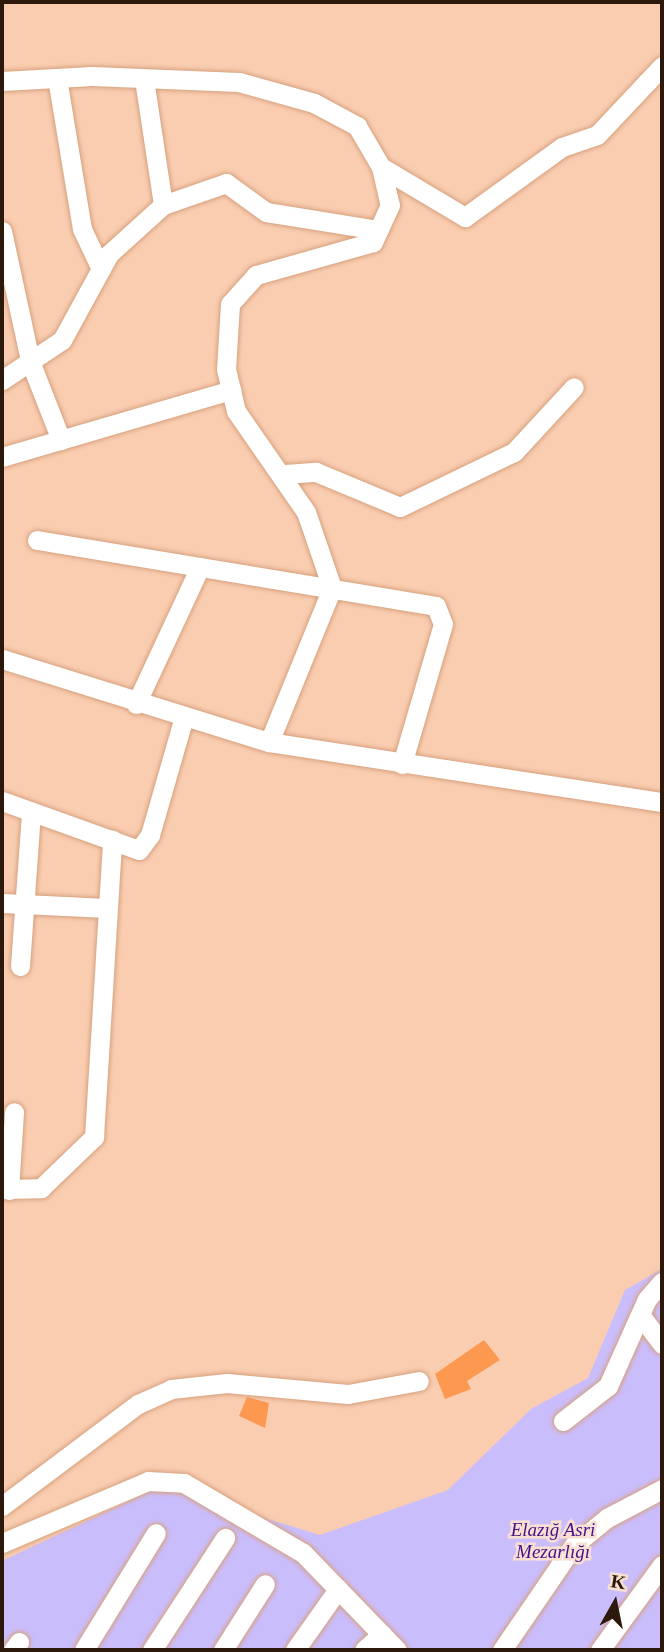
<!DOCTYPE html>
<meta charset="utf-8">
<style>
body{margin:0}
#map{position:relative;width:664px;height:1652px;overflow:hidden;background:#facdb1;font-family:"Times New Roman",serif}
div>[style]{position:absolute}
.green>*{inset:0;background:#cabdfc}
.building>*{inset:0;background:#fd9850}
.roads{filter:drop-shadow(0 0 2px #d6a17e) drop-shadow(0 0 2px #d6a17e)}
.minor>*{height:19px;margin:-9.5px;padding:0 9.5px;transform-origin:9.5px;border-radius:9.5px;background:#fff}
span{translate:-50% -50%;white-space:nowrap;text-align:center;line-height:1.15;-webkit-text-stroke:5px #f7e0d1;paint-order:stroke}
.park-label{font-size:19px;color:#46118c;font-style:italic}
.frame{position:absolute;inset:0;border:4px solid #2d190c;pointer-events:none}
.north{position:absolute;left:580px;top:1568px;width:70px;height:70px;-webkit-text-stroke:5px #f7e0d1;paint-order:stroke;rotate:9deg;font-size:19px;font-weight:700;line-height:28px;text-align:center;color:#2d190c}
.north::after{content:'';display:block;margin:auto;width:24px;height:32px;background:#2d190c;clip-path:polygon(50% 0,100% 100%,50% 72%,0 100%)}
</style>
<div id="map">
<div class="green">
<div style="clip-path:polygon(662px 1269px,662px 1650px,2px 1650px,2px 1561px,161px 1486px,320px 1535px,448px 1490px,531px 1409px,588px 1378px,625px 1290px)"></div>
</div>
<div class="building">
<div style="clip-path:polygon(484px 1340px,500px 1360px,467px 1381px,471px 1389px,445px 1399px,435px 1374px)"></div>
<div style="clip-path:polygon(247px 1397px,269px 1403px,265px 1428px,239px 1416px)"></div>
</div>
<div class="roads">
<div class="minor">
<div style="left:57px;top:78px;width:153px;rotate:80.6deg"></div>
<div style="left:82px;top:229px;width:44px;rotate:64.6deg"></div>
<div style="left:144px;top:79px;width:127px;rotate:81.4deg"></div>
<div style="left:2px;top:81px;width:90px;rotate:-3.2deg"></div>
<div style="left:92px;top:76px;width:147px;rotate:2.3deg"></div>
<div style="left:239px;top:82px;width:78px;rotate:15.6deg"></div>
<div style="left:314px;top:103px;width:49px;rotate:28.1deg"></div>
<div style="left:357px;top:126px;width:48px;rotate:59.7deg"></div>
<div style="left:381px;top:167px;width:39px;rotate:77deg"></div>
<div style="left:390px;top:205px;width:41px;rotate:114.7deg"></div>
<div style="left:373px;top:242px;width:122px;rotate:164.2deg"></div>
<div style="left:256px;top:275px;width:39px;rotate:132deg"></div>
<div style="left:230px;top:304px;width:65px;rotate:93.5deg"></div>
<div style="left:226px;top:369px;width:43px;rotate:76.6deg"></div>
<div style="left:236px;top:411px;width:123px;rotate:55.3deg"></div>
<div style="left:306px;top:512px;width:80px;rotate:71.1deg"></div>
<div style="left:332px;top:588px;width:166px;rotate:112.2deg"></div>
<div style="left:381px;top:167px;width:98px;rotate:30.8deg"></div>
<div style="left:465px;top:217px;width:120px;rotate:-35.8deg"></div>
<div style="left:562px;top:147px;width:37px;rotate:-19deg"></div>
<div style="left:597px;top:135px;width:95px;rotate:-46.7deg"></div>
<div style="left:2px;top:231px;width:133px;rotate:77.8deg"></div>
<div style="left:30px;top:361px;width:85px;rotate:68.6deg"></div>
<div style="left:2px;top:380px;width:72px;rotate:-33.7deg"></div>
<div style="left:62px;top:340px;width:98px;rotate:-61.3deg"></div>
<div style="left:109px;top:254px;width:73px;rotate:-42.2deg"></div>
<div style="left:163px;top:205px;width:67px;rotate:-19.2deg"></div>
<div style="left:226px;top:183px;width:49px;rotate:35.9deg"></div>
<div style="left:266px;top:212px;width:114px;rotate:9.1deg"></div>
<div style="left:2px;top:457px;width:239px;rotate:-16.3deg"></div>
<div style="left:285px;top:474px;width:31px;rotate:-4deg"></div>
<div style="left:316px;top:472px;width:91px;rotate:22.6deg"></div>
<div style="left:400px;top:507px;width:127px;rotate:-25.8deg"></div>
<div style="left:514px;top:452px;width:88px;rotate:-47.3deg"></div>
<div style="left:37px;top:540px;width:404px;rotate:9.4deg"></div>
<div style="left:436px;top:606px;width:19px;rotate:69deg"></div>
<div style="left:443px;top:624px;width:146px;rotate:106.3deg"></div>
<div style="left:2px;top:659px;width:280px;rotate:17.3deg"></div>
<div style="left:269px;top:742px;width:398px;rotate:8.7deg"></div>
<div style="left:136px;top:704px;width:151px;rotate:-65deg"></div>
<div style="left:2px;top:801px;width:145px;rotate:19.7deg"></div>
<div style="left:139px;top:850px;width:19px;rotate:-54deg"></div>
<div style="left:150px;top:835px;width:120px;rotate:-74deg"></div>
<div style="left:2px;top:903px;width:105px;rotate:2.7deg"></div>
<div style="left:20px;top:966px;width:155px;rotate:-85.9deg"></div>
<div style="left:2px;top:1189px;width:39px;rotate:-1deg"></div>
<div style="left:41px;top:1188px;width:74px;rotate:-43.9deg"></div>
<div style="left:94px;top:1137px;width:298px;rotate:-86.5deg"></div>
<div style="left:9px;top:1190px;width:78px;rotate:-86.3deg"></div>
<div style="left:641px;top:1316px;width:35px;rotate:53deg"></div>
<div style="left:563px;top:1421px;width:57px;rotate:-37.9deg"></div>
<div style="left:608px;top:1386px;width:95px;rotate:-65.9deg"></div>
<div style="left:647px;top:1299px;width:23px;rotate:-49deg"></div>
<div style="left:2px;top:1506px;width:170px;rotate:-36.9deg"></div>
<div style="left:138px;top:1404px;width:36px;rotate:-24deg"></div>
<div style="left:171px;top:1389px;width:56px;rotate:-6.1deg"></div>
<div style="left:227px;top:1383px;width:121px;rotate:5.2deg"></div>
<div style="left:348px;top:1394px;width:72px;rotate:-10.4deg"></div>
<div style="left:2px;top:1543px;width:159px;rotate:-23deg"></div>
<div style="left:148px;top:1481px;width:36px;rotate:3deg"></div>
<div style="left:184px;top:1483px;width:138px;rotate:30.5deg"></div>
<div style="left:303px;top:1553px;width:135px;rotate:45.9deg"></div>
<div style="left:13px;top:1650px;width:10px;rotate:-53deg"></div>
<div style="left:84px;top:1650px;width:137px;rotate:-58.4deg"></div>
<div style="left:152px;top:1650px;width:134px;rotate:-56.9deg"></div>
<div style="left:223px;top:1650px;width:78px;rotate:-57.5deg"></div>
<div style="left:295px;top:1650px;width:75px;rotate:-54.8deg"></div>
<div style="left:364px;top:1650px;width:24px;rotate:-42deg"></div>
<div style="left:502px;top:1650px;width:127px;rotate:-55.6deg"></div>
<div style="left:574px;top:1545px;width:43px;rotate:-39.3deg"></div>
<div style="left:607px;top:1518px;width:62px;rotate:-27.8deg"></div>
<div style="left:600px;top:1650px;width:105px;rotate:-53.9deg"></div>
</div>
</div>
<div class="park-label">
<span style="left:553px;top:1541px">Elazığ Asri<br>Mezarlığı</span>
</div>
<div class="frame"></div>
<div class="north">K</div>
</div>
